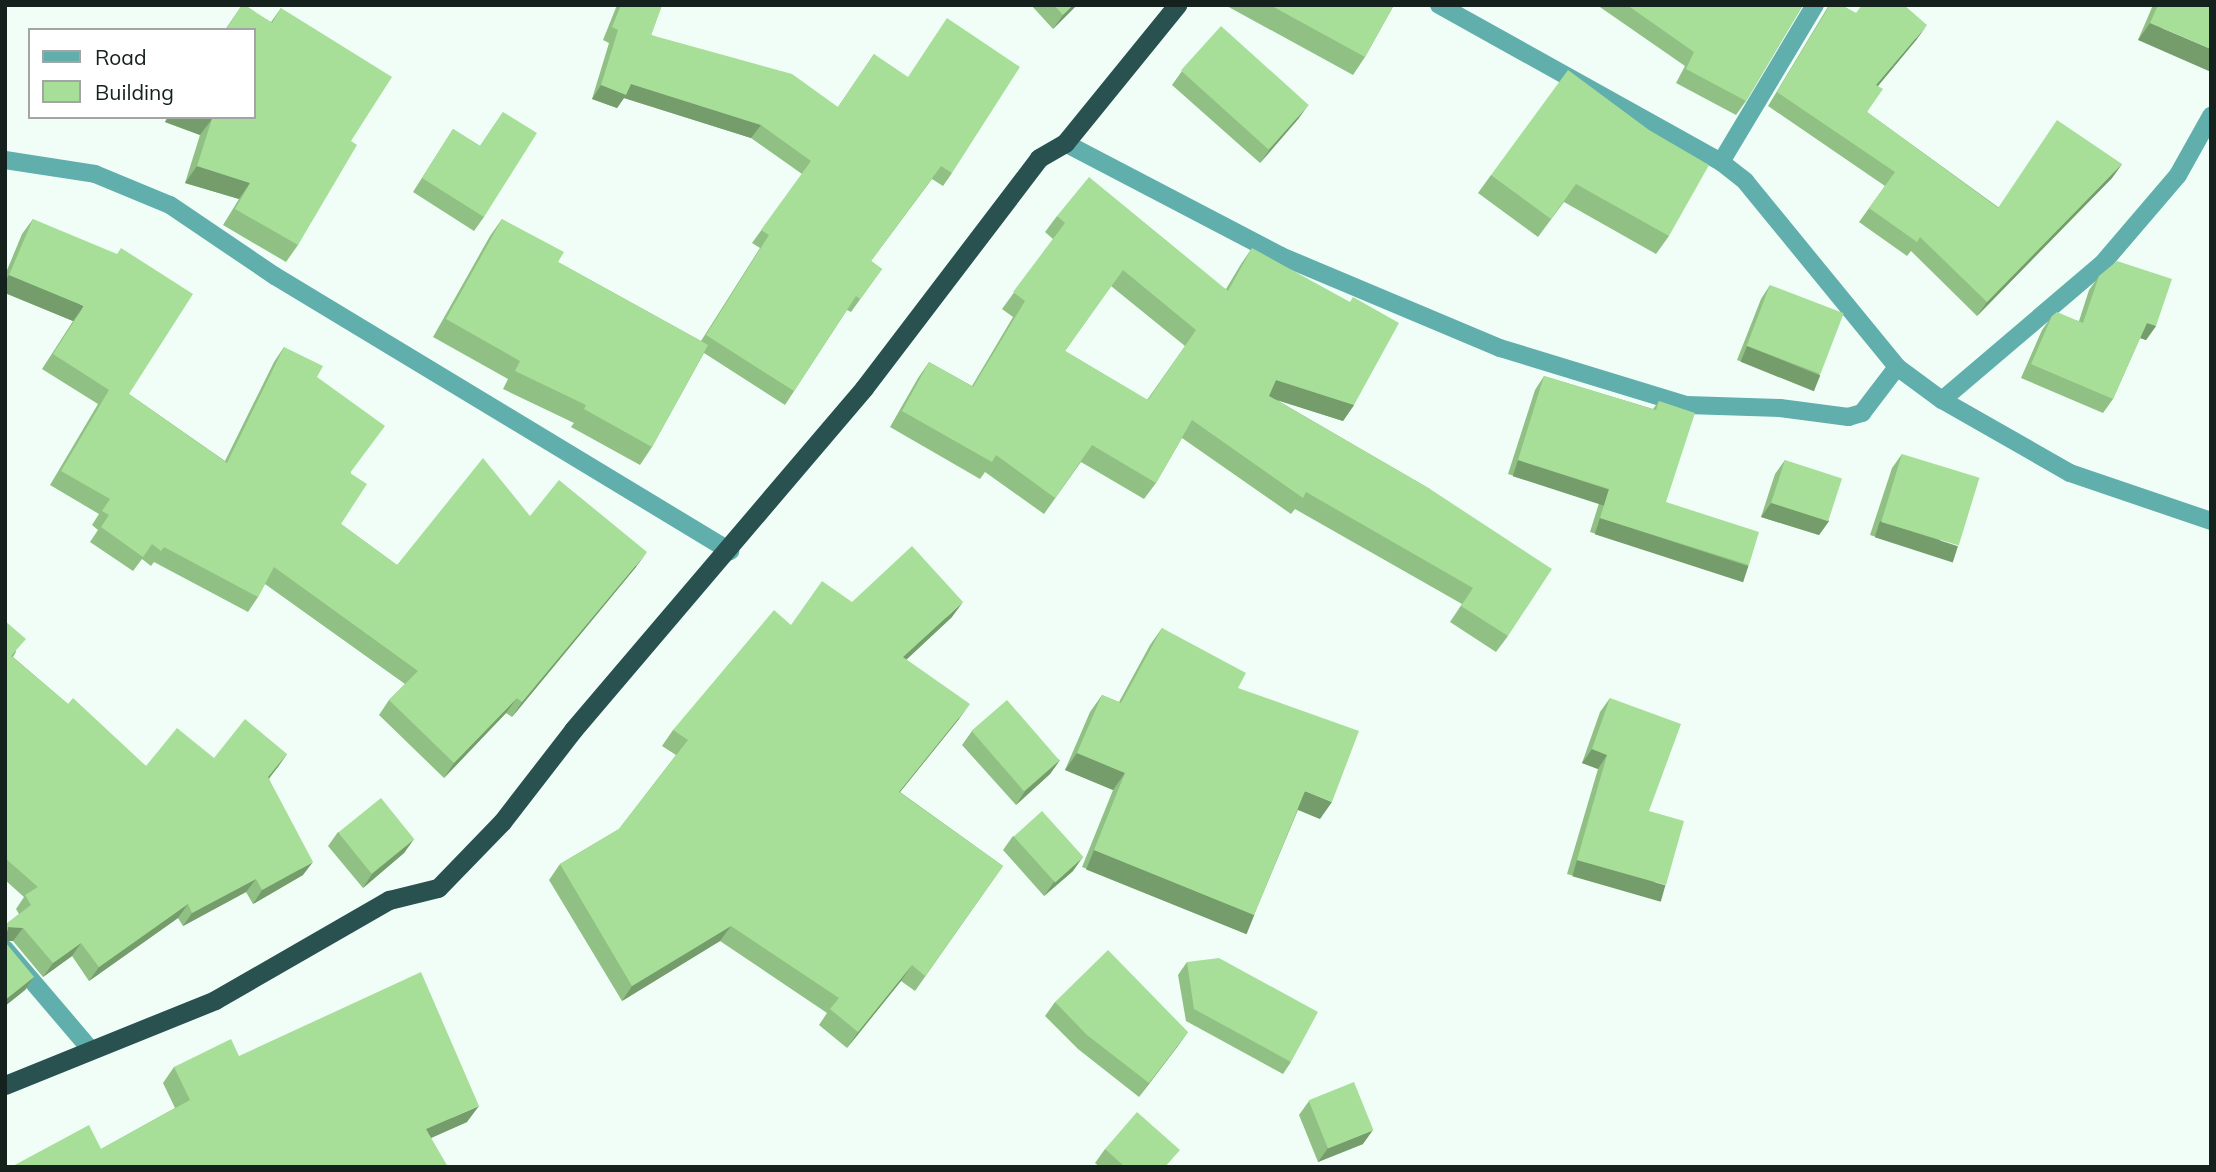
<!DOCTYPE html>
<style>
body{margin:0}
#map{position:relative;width:2216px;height:1172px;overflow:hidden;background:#f1fef8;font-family:Mulish,sans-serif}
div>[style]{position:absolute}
.minor>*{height:18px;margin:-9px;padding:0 9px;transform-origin:9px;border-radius:9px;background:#61afad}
.trunk>*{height:19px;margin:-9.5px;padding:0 9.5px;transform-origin:9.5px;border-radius:9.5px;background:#285150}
.wall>*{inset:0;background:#90c084}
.shaded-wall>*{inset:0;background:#759c6b;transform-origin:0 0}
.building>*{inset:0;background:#a7df99;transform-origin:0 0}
span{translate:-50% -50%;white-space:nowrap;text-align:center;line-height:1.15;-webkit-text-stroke:6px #fff;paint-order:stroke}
.frame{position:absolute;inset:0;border:7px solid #15211c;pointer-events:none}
.legend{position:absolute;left:28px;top:28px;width:228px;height:91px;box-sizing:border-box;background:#fff;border:2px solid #a1a6a4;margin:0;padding:9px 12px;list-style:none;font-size:21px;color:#15211c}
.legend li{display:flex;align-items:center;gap:14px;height:35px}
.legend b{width:35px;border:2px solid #a1a6a4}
</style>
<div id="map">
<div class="minor">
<div style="left:1439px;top:5px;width:323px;rotate:29.1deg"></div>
<div style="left:1721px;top:162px;width:31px;rotate:38deg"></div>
<div style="left:1745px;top:181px;width:240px;rotate:50.7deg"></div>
<div style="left:1897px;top:367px;width:56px;rotate:36.3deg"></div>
<div style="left:1942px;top:400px;width:147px;rotate:29.7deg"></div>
<div style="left:2070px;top:473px;width:149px;rotate:18.8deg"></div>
<div style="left:1065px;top:143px;width:244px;rotate:27.6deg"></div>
<div style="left:1281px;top:256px;width:238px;rotate:22.8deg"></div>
<div style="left:1500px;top:348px;width:195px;rotate:17deg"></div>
<div style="left:1687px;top:405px;width:93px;rotate:1.8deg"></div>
<div style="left:1780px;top:408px;width:69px;rotate:7.5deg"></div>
<div style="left:1848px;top:417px;width:15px;rotate:-16deg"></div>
<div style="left:1862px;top:413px;width:58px;rotate:-52.7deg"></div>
<div style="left:5px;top:160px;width:91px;rotate:8.8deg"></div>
<div style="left:95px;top:174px;width:81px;rotate:22.5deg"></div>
<div style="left:170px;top:205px;width:127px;rotate:34.1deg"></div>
<div style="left:275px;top:276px;width:532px;rotate:31.15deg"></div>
<div style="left:1721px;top:162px;width:183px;rotate:-59.1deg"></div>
<div style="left:1942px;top:400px;width:210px;rotate:-40.4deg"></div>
<div style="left:2102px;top:264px;width:117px;rotate:-49.5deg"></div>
<div style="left:2178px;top:175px;width:68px;rotate:-60.8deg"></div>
<div style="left:5px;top:949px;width:133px;rotate:49.6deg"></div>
</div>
<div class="trunk">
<div style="left:5px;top:1085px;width:227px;rotate:-22deg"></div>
<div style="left:215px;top:1000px;width:201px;rotate:-29.9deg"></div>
<div style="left:389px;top:900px;width:50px;rotate:-13.8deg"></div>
<div style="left:438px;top:888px;width:92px;rotate:-45.9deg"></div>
<div style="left:502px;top:822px;width:116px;rotate:-52.3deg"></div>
<div style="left:573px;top:730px;width:449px;rotate:-49.6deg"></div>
<div style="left:864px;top:388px;width:289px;rotate:-52.7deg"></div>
<div style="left:1039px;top:158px;width:30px;rotate:-30deg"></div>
<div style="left:1065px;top:143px;width:178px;rotate:-50.9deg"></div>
</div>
<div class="wall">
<div style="clip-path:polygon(242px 5px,271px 22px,281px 8px,351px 141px,298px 245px,286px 262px,223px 225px,239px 199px,185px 183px,200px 135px,165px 122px,167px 117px,254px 117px,254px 30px,225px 30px)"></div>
<div style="clip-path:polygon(617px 5px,662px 5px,651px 35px,838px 107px,874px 54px,952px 173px,943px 186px,932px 179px,871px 261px,882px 269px,851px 312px,847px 310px,785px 405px,704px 353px,652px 447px,640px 465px,571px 427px,574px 423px,503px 389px,508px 379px,433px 337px,490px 236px,502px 219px,558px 262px,701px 341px,760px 248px,752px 243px,802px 174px,751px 138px,624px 98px,617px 108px,592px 99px,609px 43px,603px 40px)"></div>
<div style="clip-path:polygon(1031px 5px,1077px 5px,1053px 29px)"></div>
<div style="clip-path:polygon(1225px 5px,1394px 5px,1365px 57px,1353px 75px)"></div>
<div style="clip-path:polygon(1597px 5px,1803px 5px,1746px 101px,1736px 115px,1676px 83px,1685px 66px)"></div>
<div style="clip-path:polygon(1829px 5px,1856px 13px,1917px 39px,1878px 86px,1867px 112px,1998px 207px,2122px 164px,2112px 178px,1977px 316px,1911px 251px,1907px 256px,1859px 222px,1885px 186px,1768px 106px)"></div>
<div style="clip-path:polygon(2153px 5px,2211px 5px,2138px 40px)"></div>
<div style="clip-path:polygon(1182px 71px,1299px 118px,1260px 163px,1172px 85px)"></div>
<div style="clip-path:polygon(503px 112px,484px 217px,474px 231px,413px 192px,453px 129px,480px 146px)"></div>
<div style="clip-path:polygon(1649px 130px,1669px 236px,1656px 254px,1564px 202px,1538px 237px,1478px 193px,1491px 175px)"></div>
<div style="clip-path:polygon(evenodd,1057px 216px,1226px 289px,1241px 264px,1252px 248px,1354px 405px,1343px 421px,1275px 399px,1430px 489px,1508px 636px,1496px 652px,1450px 622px,1462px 604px,1295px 509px,1291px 514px,1182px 438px,1156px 483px,1144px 499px,1081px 462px,1044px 514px,985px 472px,980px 479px,890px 427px,918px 378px,929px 362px,972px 386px,1013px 317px,1002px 309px,1053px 239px,1045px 232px,1057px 216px,1111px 286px,1185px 346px,1147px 400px,1065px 351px,1111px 286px)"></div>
<div style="clip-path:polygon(33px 219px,129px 394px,225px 461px,274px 362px,284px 347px,317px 377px,351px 474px,341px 524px,397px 565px,530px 516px,636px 567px,512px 717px,506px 713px,444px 778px,379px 715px,389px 700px,405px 684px,265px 584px,258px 597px,248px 612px,154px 562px,151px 566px,142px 559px,133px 571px,90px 542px,98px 530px,92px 525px,99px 514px,50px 485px,98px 404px,42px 369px,73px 321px,5px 293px,5px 275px,22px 234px)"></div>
<div style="clip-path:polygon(2099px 276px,2156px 326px,2146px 340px,2140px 338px,2113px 399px,2103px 413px,2021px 378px,2042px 330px,2052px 316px,2079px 321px,2089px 290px)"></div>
<div style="clip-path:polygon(1770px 285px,1820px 375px,1811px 389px,1737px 360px,1761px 299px)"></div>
<div style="clip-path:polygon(1544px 376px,1653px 409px,1659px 401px,1666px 502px,1749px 565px,1739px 579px,1590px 532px,1599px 503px,1508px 474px,1535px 390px)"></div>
<div style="clip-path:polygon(1902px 454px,1949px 560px,1870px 535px,1892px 468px)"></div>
<div style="clip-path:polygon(1785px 460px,1829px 521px,1819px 535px,1761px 517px,1775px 474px)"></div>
<div style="clip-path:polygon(952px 617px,906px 660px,959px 719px,900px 792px,1003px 866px,915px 991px,901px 981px,847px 1048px,819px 1025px,827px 1013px,720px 941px,622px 1001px,549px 880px,560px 864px,619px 829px,676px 755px,662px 746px,673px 730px,791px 625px)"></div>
<div style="clip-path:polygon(5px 621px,16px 652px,13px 657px,68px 704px,146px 766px,214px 758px,287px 754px,269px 779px,303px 875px,253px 904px,246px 892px,183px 926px,178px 918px,89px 981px,72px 956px,43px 977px,13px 941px,6px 941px,5px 942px,34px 977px,25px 990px,5px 1006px,5px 925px,19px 914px,16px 909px,24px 897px,5px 880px)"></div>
<div style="clip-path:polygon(1162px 628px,1238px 688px,1320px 819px,1298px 810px,1254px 915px,1242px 932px,1082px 867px,1113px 790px,1065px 770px,1090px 712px,1102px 695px,1119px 702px,1150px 645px)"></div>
<div style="clip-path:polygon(1610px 698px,1649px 811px,1656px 899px,1567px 874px,1598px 769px,1582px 763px,1600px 712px)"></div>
<div style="clip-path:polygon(972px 731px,1060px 760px,1050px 774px,1016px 805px,962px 745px)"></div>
<div style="clip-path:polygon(338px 832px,414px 839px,404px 853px,363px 888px,328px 846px)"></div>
<div style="clip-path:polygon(1013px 836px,1073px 871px,1044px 896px,1003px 850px)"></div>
<div style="clip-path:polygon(1187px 962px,1291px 1062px,1283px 1074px,1186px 1021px,1178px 975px)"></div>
<div style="clip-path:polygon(1055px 1002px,1188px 1032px,1139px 1097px,1078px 1049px,1045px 1016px)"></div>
<div style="clip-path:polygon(239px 1056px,467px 1122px,431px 1138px,101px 1149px,175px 1108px,163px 1083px,174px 1067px)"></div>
<div style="clip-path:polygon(1309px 1101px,1363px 1144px,1318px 1162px,1299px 1115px)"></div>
<div style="clip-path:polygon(1105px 1149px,1168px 1167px,1100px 1167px,1095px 1163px)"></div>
</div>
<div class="shaded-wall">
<div style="clip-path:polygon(1073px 5px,1077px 5px,1053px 29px,1063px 15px)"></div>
<div style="clip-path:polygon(2150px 23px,2211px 49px,2211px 72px,2138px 40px)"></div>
<div style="clip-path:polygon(1927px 25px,1917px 39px,1867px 99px,1876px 85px)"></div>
<div style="clip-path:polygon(631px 84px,761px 125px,751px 138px,624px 98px,617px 108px,592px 99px,601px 85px)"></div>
<div style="clip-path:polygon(1309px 104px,1299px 118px,1260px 163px,1270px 149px)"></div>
<div style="clip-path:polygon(169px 117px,208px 117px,212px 119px,200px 135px,165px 122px)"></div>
<div style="clip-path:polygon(2122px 164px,2112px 178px,1977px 316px,1987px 302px)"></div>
<div style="clip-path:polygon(197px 166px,250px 183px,239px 199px,185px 183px)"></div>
<div style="clip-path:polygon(9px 275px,84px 306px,73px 321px,5px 293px,5px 281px)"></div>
<div style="clip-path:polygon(2147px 323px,2156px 326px,2146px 340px,2137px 337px)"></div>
<div style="left:1747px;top:346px;width:79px;height:17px;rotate:22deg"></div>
<div style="clip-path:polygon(1276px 380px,1354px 405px,1343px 421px,1264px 396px)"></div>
<div style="left:1518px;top:460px;width:96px;height:17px;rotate:18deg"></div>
<div style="clip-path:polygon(1771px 503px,1829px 521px,1819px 535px,1761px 517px)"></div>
<div style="left:1600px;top:518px;width:156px;height:17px;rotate:18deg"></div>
<div style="left:1880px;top:521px;width:82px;height:17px;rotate:18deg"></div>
<div style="clip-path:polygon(647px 552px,636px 567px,512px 717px,522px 702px)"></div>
<div style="clip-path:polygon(963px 602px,952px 617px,892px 673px,903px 657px)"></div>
<div style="clip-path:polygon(517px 698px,506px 713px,444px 778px,454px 763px)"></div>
<div style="clip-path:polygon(970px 704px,959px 719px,888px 807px,899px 792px)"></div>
<div style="clip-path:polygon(1592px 749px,1607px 755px,1598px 769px,1582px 763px)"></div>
<div style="clip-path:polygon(1077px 753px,1125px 773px,1113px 790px,1065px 770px)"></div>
<div style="clip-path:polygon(287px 754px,278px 767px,258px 791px,268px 777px)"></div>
<div style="clip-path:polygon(1060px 760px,1050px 774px,1016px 805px,1025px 791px)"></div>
<div style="clip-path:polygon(1305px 791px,1332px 802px,1320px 819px,1294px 808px)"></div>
<div style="clip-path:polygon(414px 839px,404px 853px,363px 888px,372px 874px)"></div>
<div style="left:1094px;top:850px;width:173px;height:21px;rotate:22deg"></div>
<div style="clip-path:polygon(1083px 857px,1073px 871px,1044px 896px,1054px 882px)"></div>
<div style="left:1577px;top:860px;width:92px;height:17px;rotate:16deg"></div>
<div style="clip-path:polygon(313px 862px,303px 875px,253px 904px,262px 890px)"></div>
<div style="clip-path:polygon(256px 879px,246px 892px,183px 926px,192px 913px)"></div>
<div style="clip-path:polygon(188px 904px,178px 918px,89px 981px,99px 967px)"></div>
<div style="clip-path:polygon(731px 926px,720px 941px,622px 1001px,632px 986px)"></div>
<div style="clip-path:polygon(8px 927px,23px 928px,13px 941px,5px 941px)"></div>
<div style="clip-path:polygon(81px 943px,72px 956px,43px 977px,53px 963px)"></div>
<div style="clip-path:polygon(912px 965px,901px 981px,847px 1048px,858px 1032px)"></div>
<div style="clip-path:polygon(34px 977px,25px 990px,5px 1006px,5px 1000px)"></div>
<div style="clip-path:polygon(1188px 1032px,1178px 1046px,1139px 1097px,1149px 1083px)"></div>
<div style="clip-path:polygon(479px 1106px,467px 1122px,415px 1145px,426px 1129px)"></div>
<div style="clip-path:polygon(1373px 1130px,1363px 1144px,1318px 1162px,1328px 1148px)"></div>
</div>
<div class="building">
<div style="clip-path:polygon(242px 5px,245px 5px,272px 23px,281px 8px,392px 77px,351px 141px,357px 145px,298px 245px,235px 209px,250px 183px,197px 166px,212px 119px,208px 117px,254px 117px,254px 30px,226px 30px)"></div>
<div style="clip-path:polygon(621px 5px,662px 5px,651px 35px,792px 74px,838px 107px,874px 54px,908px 77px,947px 18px,1020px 67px,952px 173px,941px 166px,871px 261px,882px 269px,860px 299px,856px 296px,794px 391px,706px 335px,769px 235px,761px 230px,811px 161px,761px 125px,631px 84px,626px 95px,601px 85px,618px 30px,612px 27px)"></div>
<div style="clip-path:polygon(1054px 5px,1073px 5px,1063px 15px)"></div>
<div style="clip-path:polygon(1270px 5px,1394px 5px,1365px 57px)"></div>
<div style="clip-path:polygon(1627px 5px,1803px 5px,1746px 101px,1686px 69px,1694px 52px)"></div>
<div style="clip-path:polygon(1830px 5px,1842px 5px,1856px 13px,1862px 5px,1904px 5px,1927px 25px,1876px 85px,1883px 89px,1867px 112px,1998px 208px,2057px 120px,2122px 164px,1987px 302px,1920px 237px,1917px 242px,1869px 208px,1895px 172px,1777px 92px)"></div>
<div style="clip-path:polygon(2158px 5px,2211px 5px,2211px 49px,2150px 23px)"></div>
<div style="left:1221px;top:26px;width:118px;height:60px;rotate:42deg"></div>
<div style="clip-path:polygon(1568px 70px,1649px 130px,1709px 165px,1669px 236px,1576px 184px,1551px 219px,1491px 175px)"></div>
<div style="clip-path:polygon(503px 112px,537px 133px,484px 217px,422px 178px,453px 129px,480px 146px)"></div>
<div style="clip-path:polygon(evenodd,1089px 177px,1228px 291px,1252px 248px,1350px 302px,1353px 297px,1399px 323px,1354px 405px,1276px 380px,1269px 396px,1430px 489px,1552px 569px,1508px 636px,1461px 606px,1473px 588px,1306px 492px,1303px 498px,1192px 420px,1156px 483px,1092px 445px,1055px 498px,996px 455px,992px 462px,902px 411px,929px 362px,973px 387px,1025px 301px,1013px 292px,1065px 223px,1057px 216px,1089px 177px,1123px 270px,1196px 330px,1148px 400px,1065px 351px,1123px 270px)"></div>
<div style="clip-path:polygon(33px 219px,117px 254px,121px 248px,193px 294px,129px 394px,227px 463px,284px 347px,323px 366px,317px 377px,385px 426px,350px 473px,367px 484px,341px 524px,397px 565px,483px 458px,530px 516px,559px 480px,647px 552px,522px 702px,517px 698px,454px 763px,389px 700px,418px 671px,274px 567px,258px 597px,164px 547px,161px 551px,152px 544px,143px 557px,101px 527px,109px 515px,102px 511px,110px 499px,61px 471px,109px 390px,53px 354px,84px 306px,9px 275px)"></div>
<div style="clip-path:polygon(502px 219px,564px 252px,558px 262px,708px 345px,652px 447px,584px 409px,586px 405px,515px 371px,520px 361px,446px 319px)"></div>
<div style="clip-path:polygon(2117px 261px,2172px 279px,2156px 326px,2147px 323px,2113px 399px,2031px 364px,2052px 316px,2057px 312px,2083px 323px,2099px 276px)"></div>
<div style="left:1770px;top:285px;width:79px;height:65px;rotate:21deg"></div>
<div style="clip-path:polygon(1544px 376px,1656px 410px,1659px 401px,1695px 413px,1666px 502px,1759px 532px,1749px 565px,1600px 518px,1609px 489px,1518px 460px)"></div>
<div style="left:1902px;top:454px;width:81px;height:71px;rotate:17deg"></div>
<div style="left:1785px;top:460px;width:60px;height:45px;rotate:18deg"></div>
<div style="clip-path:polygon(912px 546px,963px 602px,903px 657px,970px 704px,899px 792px,1003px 866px,925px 976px,912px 965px,858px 1032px,830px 1009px,839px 998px,731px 926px,632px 986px,560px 864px,619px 829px,688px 740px,673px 730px,774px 610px,791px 625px,822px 581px,852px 602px)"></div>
<div style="clip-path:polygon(5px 621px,26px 639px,11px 656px,68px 704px,73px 698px,146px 766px,177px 728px,214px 758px,245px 719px,287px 754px,268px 777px,313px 862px,262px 890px,256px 879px,192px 913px,188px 904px,99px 967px,81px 943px,53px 963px,23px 928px,8px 927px,5px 942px,34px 977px,5px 1000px,5px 925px,31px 905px,25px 895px,38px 887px,5px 858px)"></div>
<div style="clip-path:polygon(1162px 628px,1246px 673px,1238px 688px,1359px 731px,1332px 802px,1305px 791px,1254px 915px,1094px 850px,1125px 773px,1077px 753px,1102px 695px,1121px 703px)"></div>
<div style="clip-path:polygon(1610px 698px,1681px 724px,1649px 811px,1684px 821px,1666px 885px,1577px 860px,1607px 755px,1592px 749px)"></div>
<div style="left:1007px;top:700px;width:80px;height:47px;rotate:49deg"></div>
<div style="left:381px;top:798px;width:53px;height:55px;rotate:51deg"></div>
<div style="left:1042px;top:811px;width:62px;height:38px;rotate:48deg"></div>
<div style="clip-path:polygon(1108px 950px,1188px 1032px,1149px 1083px,1087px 1035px,1055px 1002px)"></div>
<div style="clip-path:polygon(1219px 958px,1318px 1012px,1291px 1062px,1194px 1009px,1187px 962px)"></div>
<div style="clip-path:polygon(421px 972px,479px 1106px,426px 1129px,448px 1167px,11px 1167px,89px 1125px,101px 1149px,190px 1100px,174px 1067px,231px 1039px,239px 1056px)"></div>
<div style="left:1354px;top:1082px;width:52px;height:49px;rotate:68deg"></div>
<div style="clip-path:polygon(1137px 1112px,1180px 1150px,1165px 1167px,1125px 1167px,1105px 1149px)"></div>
</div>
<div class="frame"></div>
<ul class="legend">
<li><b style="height:9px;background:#61afad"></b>Road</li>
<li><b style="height:19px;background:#a7df99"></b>Building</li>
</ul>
</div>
